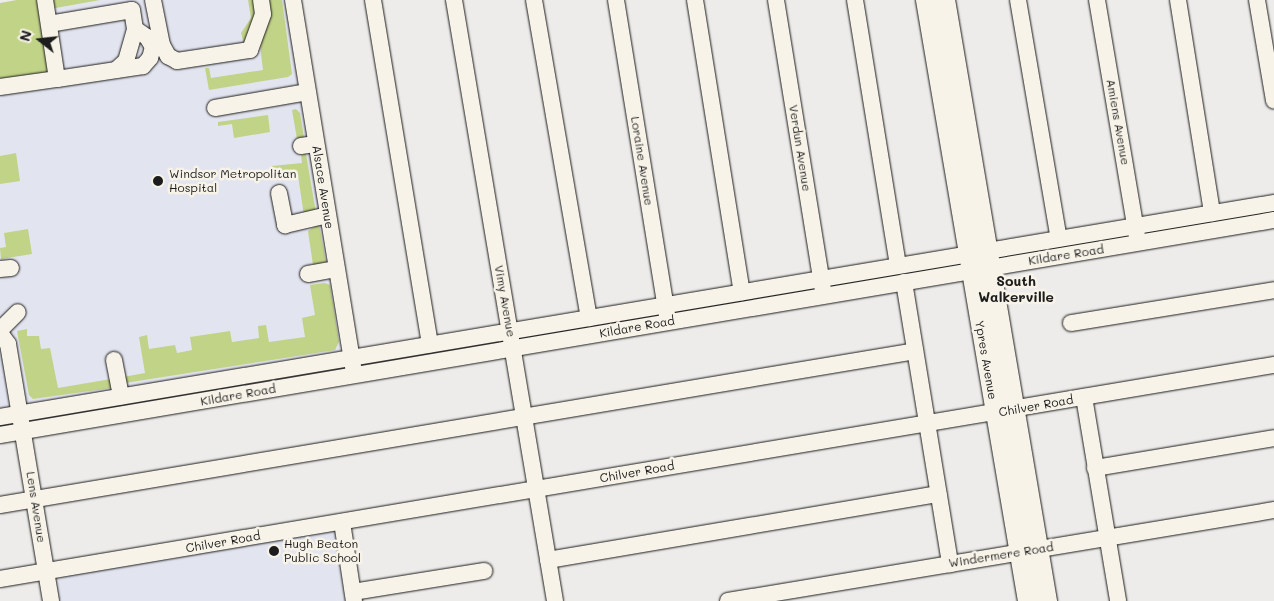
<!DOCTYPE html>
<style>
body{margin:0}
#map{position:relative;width:1274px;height:601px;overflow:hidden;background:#edeceb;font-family:Mali,sans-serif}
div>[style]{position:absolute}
.built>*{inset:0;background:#e2e4ef}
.green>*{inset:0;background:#c1d387}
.roads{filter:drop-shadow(0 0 1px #1c1c1c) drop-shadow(0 0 1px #1c1c1c)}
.minor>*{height:16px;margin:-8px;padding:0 8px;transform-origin:8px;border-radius:8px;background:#f7f3e8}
.major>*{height:20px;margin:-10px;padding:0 10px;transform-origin:10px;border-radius:10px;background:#f7f3e8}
.dots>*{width:14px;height:14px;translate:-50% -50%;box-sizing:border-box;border:2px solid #f7f3e8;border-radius:50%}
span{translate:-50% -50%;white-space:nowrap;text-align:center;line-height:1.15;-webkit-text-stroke:5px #f7f3e8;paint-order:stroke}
.street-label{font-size:12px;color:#1c1c1c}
.poi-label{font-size:12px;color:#1c1c1c}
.left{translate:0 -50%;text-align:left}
.neighbourhood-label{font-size:14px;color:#1c1c1c;font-weight:700}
.north{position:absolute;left:15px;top:15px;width:50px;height:50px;-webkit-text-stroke:4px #f7f3e8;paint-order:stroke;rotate:286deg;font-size:14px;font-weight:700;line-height:20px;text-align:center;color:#1c1c1c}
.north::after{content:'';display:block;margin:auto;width:18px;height:22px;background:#1c1c1c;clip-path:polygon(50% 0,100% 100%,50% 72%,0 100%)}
</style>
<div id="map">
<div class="built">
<div style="clip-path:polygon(17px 0,285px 0,343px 343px,338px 354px,0 410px,0 3px)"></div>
<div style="clip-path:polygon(340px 529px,351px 601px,58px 601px,58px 579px,71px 573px)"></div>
</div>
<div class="green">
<div style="clip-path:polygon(17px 0,38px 0,52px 65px,44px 75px,0 82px,0 3px)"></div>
<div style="clip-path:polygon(50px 0,100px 0,50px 9px)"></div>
<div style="clip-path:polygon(248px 0,257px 0,259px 3px,244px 44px,241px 33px,251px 18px)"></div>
<div style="clip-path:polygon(265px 0,282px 0,292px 74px,288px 77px,209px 90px,205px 68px,209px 68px,211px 78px,263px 70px,260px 46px)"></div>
<div style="clip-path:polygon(296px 109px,300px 113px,304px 138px,297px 139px,292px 110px)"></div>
<div style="clip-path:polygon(268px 115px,270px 132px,234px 138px,232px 124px,218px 126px,218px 122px)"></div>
<div style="clip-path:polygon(16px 153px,20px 181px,0 184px,0 156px)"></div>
<div style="clip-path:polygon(306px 154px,316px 213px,304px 216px,298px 175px,274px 180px,272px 166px,302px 163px,301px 155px)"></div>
<div style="clip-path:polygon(319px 224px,326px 262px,313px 265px,308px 231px)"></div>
<div style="clip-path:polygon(28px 229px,32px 254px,1px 259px,0 248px,6px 247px,4px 233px)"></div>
<div style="clip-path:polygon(325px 283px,330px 285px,339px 342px,335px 350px,125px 383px,123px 377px,145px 373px,139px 337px,147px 335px,149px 349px,175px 345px,177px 353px,192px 350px,190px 337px,230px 331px,232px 342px,259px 338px,258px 326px,266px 325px,269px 342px,305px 337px,302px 318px,315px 315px,310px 285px)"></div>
<div style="clip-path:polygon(27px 329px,27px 336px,39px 336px,41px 349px,50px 348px,58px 388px,111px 379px,111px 388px,33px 399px,29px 395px,17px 331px)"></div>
</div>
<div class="roads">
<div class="minor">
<div style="left:153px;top:0;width:46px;rotate:78.7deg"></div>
<div style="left:162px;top:45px;width:13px;rotate:61deg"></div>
<div style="left:168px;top:56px;width:10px;rotate:29deg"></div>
<div style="left:177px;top:61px;width:74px;rotate:-8.6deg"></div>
<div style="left:250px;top:50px;width:38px;rotate:-70deg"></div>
<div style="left:263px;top:14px;width:14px;rotate:-98deg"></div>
<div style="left:293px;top:0;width:373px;rotate:80.7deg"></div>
<div style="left:373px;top:0;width:349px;rotate:80.6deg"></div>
<div style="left:454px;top:0;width:609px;rotate:80.46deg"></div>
<div style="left:534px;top:0;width:323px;rotate:80.2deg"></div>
<div style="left:616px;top:0;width:319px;rotate:80.8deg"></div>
<div style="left:695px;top:0;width:296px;rotate:80.9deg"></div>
<div style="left:776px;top:0;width:293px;rotate:80.8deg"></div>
<div style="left:855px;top:0;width:269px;rotate:80.8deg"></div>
<div style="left:1018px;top:0;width:242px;rotate:80.3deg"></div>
<div style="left:1097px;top:0;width:240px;rotate:80.4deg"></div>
<div style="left:1178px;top:0;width:216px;rotate:80.9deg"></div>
<div style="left:1257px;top:0;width:102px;rotate:80.4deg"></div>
<div style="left:49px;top:24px;width:84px;rotate:-9.6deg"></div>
<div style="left:132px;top:10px;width:19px;rotate:81deg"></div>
<div style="left:135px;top:29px;width:14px;rotate:34deg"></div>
<div style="left:147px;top:37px;width:12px;rotate:59deg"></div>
<div style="left:153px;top:47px;width:11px;rotate:105deg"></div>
<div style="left:150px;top:58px;width:11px;rotate:131deg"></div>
<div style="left:143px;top:66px;width:87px;rotate:171.4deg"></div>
<div style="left:116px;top:70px;width:13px;rotate:-42deg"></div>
<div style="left:126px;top:61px;width:33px;rotate:-74deg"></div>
<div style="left:0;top:87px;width:58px;rotate:-8deg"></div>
<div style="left:57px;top:79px;width:80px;rotate:-98.6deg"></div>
<div style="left:215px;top:108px;width:94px;rotate:-9.8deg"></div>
<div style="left:301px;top:146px;width:15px;rotate:-8deg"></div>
<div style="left:279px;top:193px;width:33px;rotate:79deg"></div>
<div style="left:285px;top:225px;width:44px;rotate:-13.1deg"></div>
<div style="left:0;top:269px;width:11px;rotate:-5deg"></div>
<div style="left:308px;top:274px;width:29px;rotate:-10deg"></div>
<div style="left:904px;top:282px;width:286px;rotate:80.7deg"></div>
<div style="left:1071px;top:323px;width:206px;rotate:-9.2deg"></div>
<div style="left:0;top:330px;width:25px;rotate:-45deg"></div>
<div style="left:0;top:333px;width:14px;rotate:54deg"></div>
<div style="left:8px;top:344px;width:261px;rotate:80.5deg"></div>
<div style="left:114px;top:360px;width:37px;rotate:79deg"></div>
<div style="left:1084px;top:397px;width:207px;rotate:80.5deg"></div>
<div style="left:0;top:417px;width:1292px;rotate:-9.54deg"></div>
<div style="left:0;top:435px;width:1292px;rotate:-9.58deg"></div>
<div style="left:1095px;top:468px;width:181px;rotate:-9.5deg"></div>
<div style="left:0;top:505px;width:928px;rotate:-9.55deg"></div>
<div style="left:342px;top:522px;width:80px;rotate:81.4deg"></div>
<div style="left:548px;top:560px;width:396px;rotate:-9.6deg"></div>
<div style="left:0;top:579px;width:1292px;rotate:-9.54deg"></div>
<div style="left:353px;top:592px;width:133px;rotate:-9.1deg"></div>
<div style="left:728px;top:601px;width:554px;rotate:-9.46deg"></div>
</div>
<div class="major">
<div style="left:926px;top:0;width:610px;rotate:80.37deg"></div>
<div style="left:945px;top:0;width:610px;rotate:80.37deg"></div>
</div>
</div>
<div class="dots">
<div style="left:158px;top:181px;background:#1c1c1c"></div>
<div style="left:274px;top:551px;background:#1c1c1c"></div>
</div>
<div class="street-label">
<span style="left:1118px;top:122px;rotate:80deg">Amiens Avenue</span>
<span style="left:800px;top:148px;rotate:81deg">Verdun Avenue</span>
<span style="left:642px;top:161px;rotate:81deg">Loraine Avenue</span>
<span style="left:323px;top:187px;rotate:81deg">Alsace Avenue</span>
<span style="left:1066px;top:255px;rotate:-9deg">Kildare Road</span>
<span style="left:505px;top:301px;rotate:80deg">Vimy Avenue</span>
<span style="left:637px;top:327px;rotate:-10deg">Kildare Road</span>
<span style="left:986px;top:360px;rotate:80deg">Ypres Avenue</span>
<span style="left:238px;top:395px;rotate:-10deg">Kildare Road</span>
<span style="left:1036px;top:406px;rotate:-10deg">Chilver Road</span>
<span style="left:637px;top:472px;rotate:-10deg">Chilver Road</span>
<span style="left:36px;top:507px;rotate:81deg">Lens Avenue</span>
<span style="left:223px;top:542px;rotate:-10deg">Chilver Road</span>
<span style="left:1001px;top:555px;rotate:-9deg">Windermere Road</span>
</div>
<div class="poi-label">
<span class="left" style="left:169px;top:181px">Windsor Metropolitan<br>Hospital</span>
<span class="left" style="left:284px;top:551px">Hugh Beaton<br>Public School</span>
</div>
<div class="neighbourhood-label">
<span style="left:1016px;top:289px">South<br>Walkerville</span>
</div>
<div class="north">N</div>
</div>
